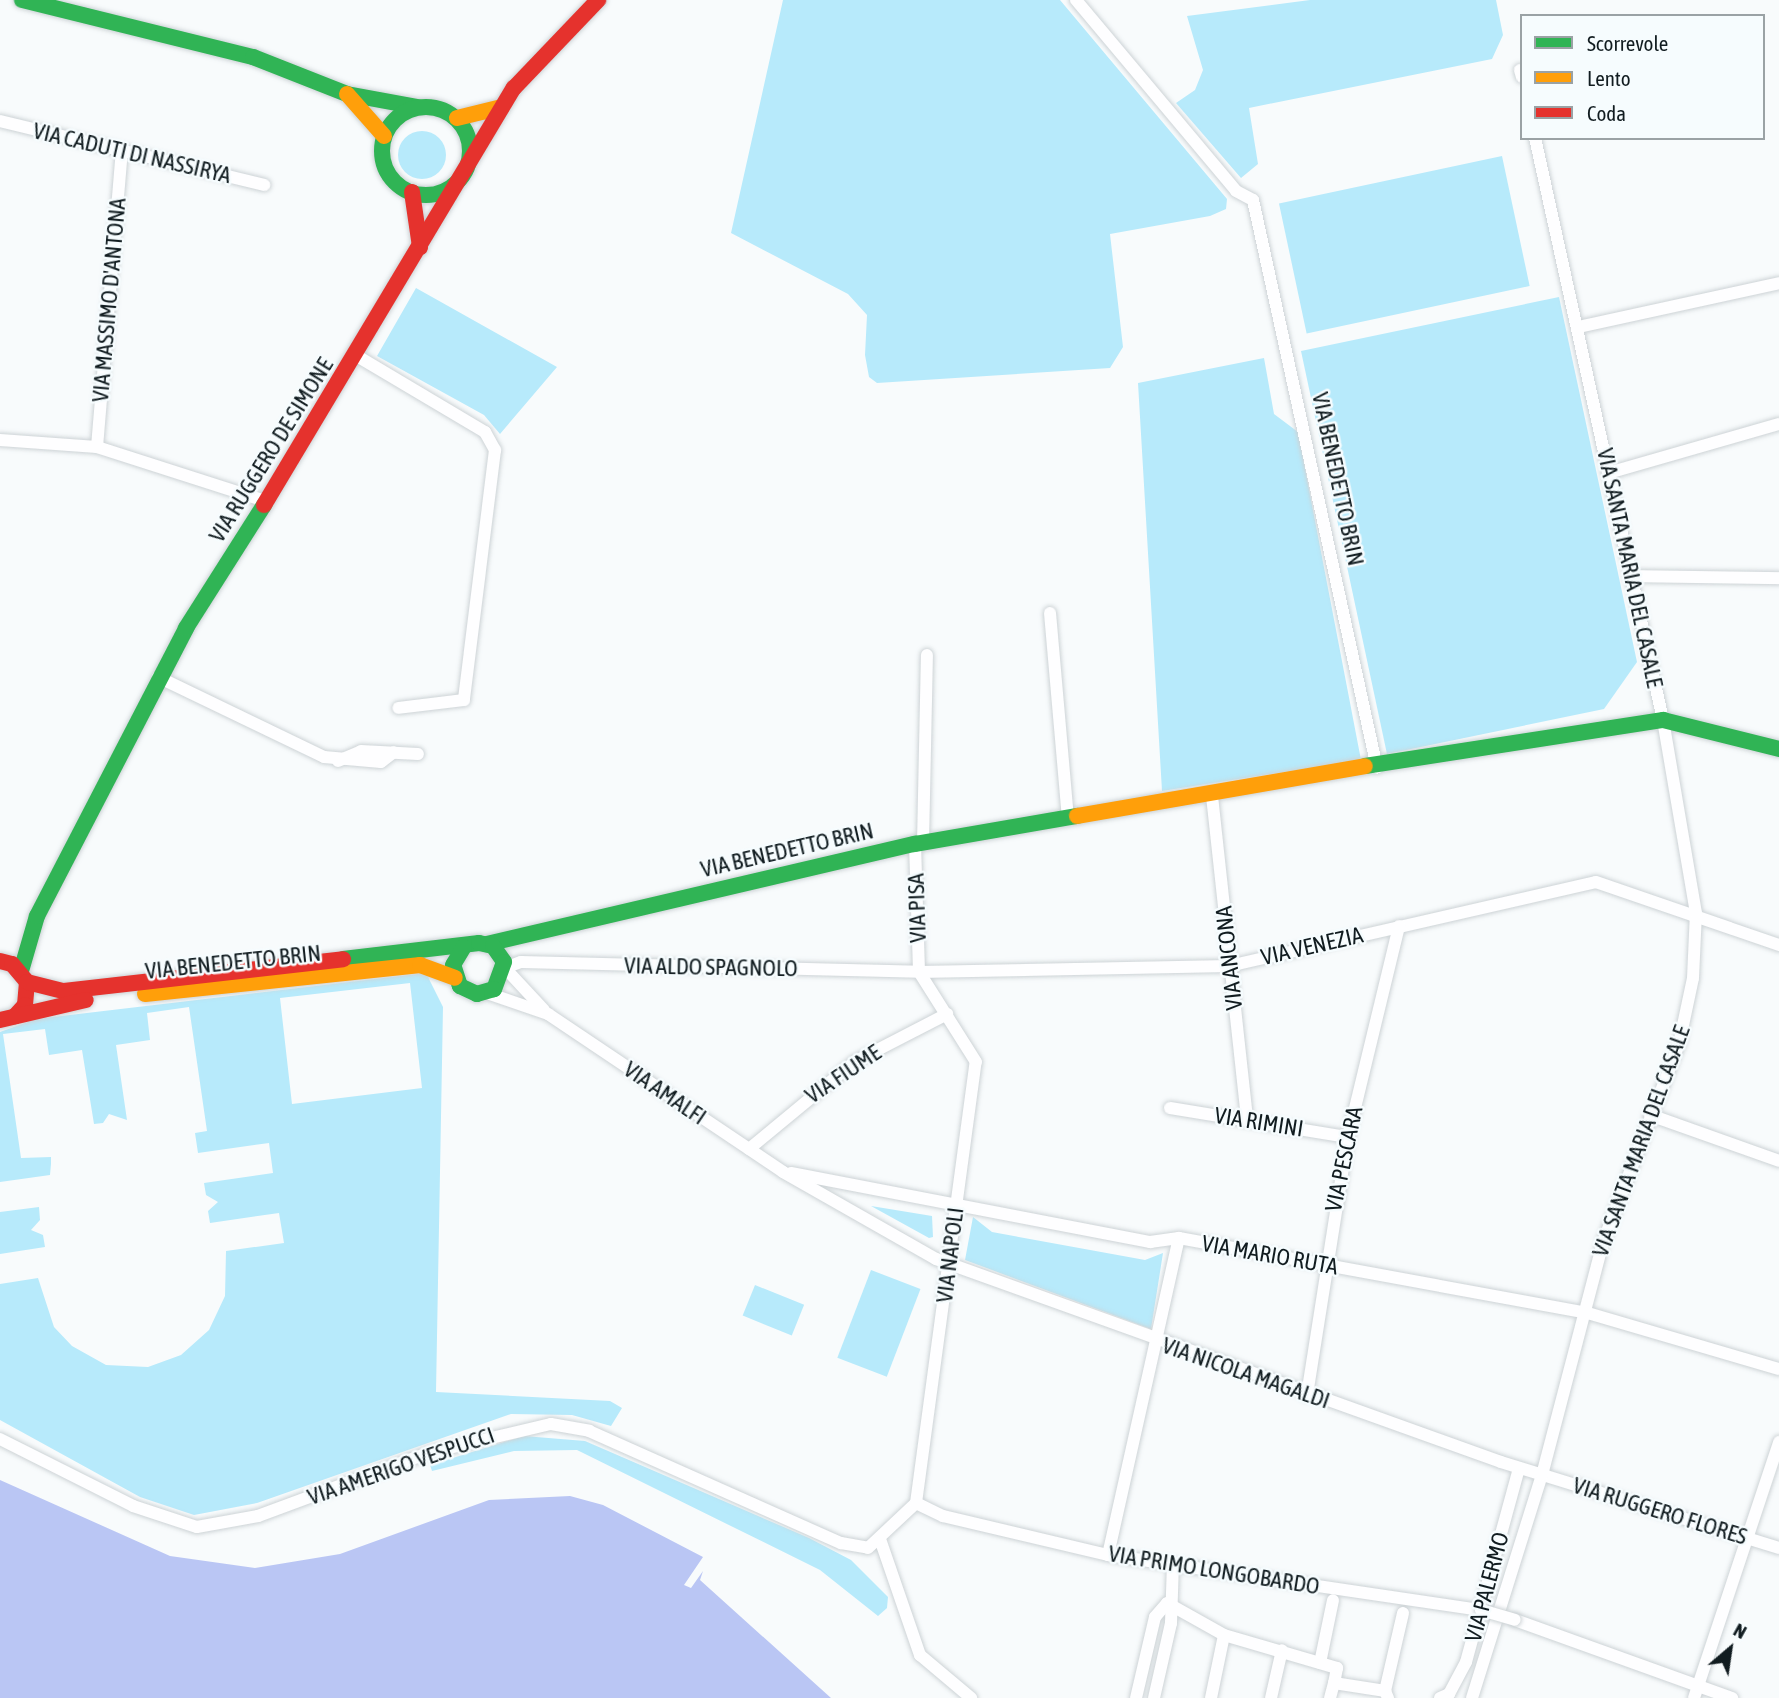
<!DOCTYPE html>
<style>
body{margin:0}
#map{position:relative;width:1779px;height:1698px;overflow:hidden;background:#f8fbfc;font-family:"Asap Condensed",sans-serif}
div>[style]{position:absolute}
.green>*{inset:0;background:#b7eafb;transform-origin:0 0}
.round{border-radius:50%}
.water>*{inset:0;background:#bac6f4}
.roads{filter:drop-shadow(0 0 2px #cdd3d6) drop-shadow(0 0 2px #cdd3d6)}
.street>*{height:12px;margin:-6px;padding:0 6px;transform-origin:6px;border-radius:6px;background:#fefeff}
.fast>*{height:16px;margin:-8px;padding:0 8px;transform-origin:8px;border-radius:8px;background:#30b455}
.fast>.ring{margin:-8px;padding:0;box-sizing:content-box;background:none;border:16px solid #30b455;border-radius:50%}
.slow>*{height:16px;margin:-8px;padding:0 8px;transform-origin:8px;border-radius:8px;background:#ff9f0a}
.jam>*{height:16px;margin:-8px;padding:0 8px;transform-origin:8px;border-radius:8px;background:#e5322d}
.bridges{filter:drop-shadow(0 0 2px #cdd3d6) drop-shadow(0 0 2px #cdd3d6)}
.street-bridge>*{height:12px;margin:-6px;padding:0 6px;transform-origin:6px;border-radius:6px;background:#fefeff}
span{translate:-50% -50%;white-space:nowrap;text-align:center;line-height:1.15;-webkit-text-stroke:5px #f6fcfe;paint-order:stroke}
.street-label{font-size:23px;color:#111c20}
.legend{position:absolute;left:1520px;top:14px;width:245px;height:126px;box-sizing:border-box;background:#f6fcfe;border:2px solid #9aa2a5;margin:0;padding:9px 12px;list-style:none;font-size:21px;color:#111c20}
.legend li{display:flex;align-items:center;gap:14px;height:35px}
.legend b{width:35px;border:2px solid #9aa2a5}
.north{position:absolute;left:1695px;top:1614px;width:70px;height:70px;-webkit-text-stroke:5px #f6fcfe;paint-order:stroke;rotate:29deg;font-size:19px;font-weight:700;line-height:28px;text-align:center;color:#111c20}
.north::after{content:'';display:block;margin:auto;width:24px;height:32px;background:#111c20;clip-path:polygon(50% 0,100% 100%,50% 72%,0 100%)}
</style>
<div id="map">
<div class="green">
<div style="clip-path:polygon(783px 0,1060px 0,1227px 199px,1226px 209px,1210px 216px,1110px 234px,1123px 347px,1110px 368px,877px 383px,869px 377px,865px 355px,867px 315px,848px 294px,731px 233px)"></div>
<div style="clip-path:polygon(1310px 0,1496px 0,1503px 35px,1492px 59px,1249px 108px,1258px 164px,1241px 178px,1176px 103px,1195px 90px,1203px 70px,1187px 16px)"></div>
<div class="round" style="left:398px;top:131px;width:48px;height:48px"></div>
<div style="left:1502px;top:156px;width:133px;height:228px;rotate:78deg"></div>
<div style="clip-path:polygon(416px 288px,557px 367px,500px 434px,484px 415px,377px 356px)"></div>
<div style="clip-path:polygon(1559px 297px,1637px 662px,1604px 709px,1387px 754px,1301px 351px)"></div>
<div style="clip-path:polygon(1264px 358px,1274px 414px,1298px 432px,1361px 760px,1162px 791px,1138px 383px)"></div>
<div style="clip-path:polygon(evenodd,426px 973px,443px 1007px,436px 1392px,610px 1401px,622px 1408px,611px 1426px,572px 1415px,511px 1414px,257px 1503px,194px 1515px,140px 1497px,0 1420px,0 1284px,38px 1278px,54px 1327px,72px 1346px,106px 1365px,148px 1367px,181px 1355px,209px 1330px,225px 1296px,226px 1251px,284px 1243px,279px 1213px,210px 1223px,208px 1211px,218px 1202px,206px 1195px,204px 1183px,273px 1173px,269px 1143px,198px 1153px,195px 1133px,207px 1131px,189px 1007px,147px 1013px,150px 1040px,116px 1045px,127px 1120px,109px 1114px,103px 1123px,94px 1124px,82px 1050px,49px 1055px,45px 1029px,3px 1034px,21px 1158px,51px 1157px,51px 1164px,50px 1175px,0 1182px,0 1032px,36px 1019px,426px 973px,410px 983px,422px 1088px,292px 1104px,280px 998px,410px 983px)"></div>
<div style="clip-path:polygon(871px 1206px,932px 1216px,933px 1237px,929px 1238px)"></div>
<div style="clip-path:polygon(39px 1207px,40px 1220px,31px 1230px,43px 1235px,45px 1247px,0 1254px,0 1212px)"></div>
<div style="clip-path:polygon(973px 1217px,992px 1232px,1145px 1260px,1163px 1253px,1151px 1329px,965px 1260px)"></div>
<div style="left:871px;top:1270px;width:53px;height:94px;rotate:21deg"></div>
<div style="left:755px;top:1285px;width:53px;height:33px;rotate:22deg"></div>
<div style="clip-path:polygon(524px 1436px,585px 1441px,809px 1538px,851px 1560px,888px 1597px,887px 1608px,878px 1616px,820px 1570px,577px 1450px,514px 1451px,432px 1471px,430px 1465px)"></div>
</div>
<div class="water">
<div style="clip-path:polygon(0 1480px,170px 1556px,255px 1568px,340px 1554px,489px 1500px,570px 1496px,603px 1505px,703px 1557px,684px 1585px,691px 1588px,703px 1571px,700px 1580px,831px 1698px,0 1698px)"></div>
</div>
<div class="roads">
<div class="street">
<div style="left:1076px;top:0;width:249px;rotate:50deg"></div>
<div style="left:1236px;top:191px;width:19px;rotate:28deg"></div>
<div style="left:1253px;top:200px;width:581px;rotate:77.68deg"></div>
<div style="left:1520px;top:70px;width:7px;rotate:74deg"></div>
<div style="left:0;top:121px;width:272px;rotate:13.6deg"></div>
<div style="left:1578px;top:327px;width:206px;rotate:-12.3deg"></div>
<div style="left:357px;top:356px;width:149px;rotate:30.7deg"></div>
<div style="left:485px;top:432px;width:21px;rotate:61deg"></div>
<div style="left:495px;top:450px;width:252px;rotate:97.1deg"></div>
<div style="left:464px;top:700px;width:66px;rotate:173.1deg"></div>
<div style="left:0;top:440px;width:97px;rotate:4.1deg"></div>
<div style="left:97px;top:447px;width:176px;rotate:17.8deg"></div>
<div style="left:97px;top:447px;width:296px;rotate:-85.2deg"></div>
<div style="left:1608px;top:473px;width:178px;rotate:-16deg"></div>
<div style="left:1630px;top:576px;width:149px;rotate:0.8deg"></div>
<div style="left:1050px;top:613px;width:207px;rotate:85deg"></div>
<div style="left:158px;top:677px;width:184px;rotate:25.7deg"></div>
<div style="left:324px;top:757px;width:57px;rotate:5deg"></div>
<div style="left:381px;top:762px;width:16px;rotate:-38deg"></div>
<div style="left:338px;top:761px;width:25px;rotate:-23deg"></div>
<div style="left:361px;top:751px;width:57px;rotate:3deg"></div>
<div style="left:1212px;top:796px;width:326px;rotate:83.8deg"></div>
<div style="left:923px;top:843px;width:188px;rotate:-88.8deg"></div>
<div style="left:915px;top:844px;width:128px;rotate:88.2deg"></div>
<div style="left:487px;top:993px;width:65px;rotate:19deg"></div>
<div style="left:548px;top:1014px;width:283px;rotate:33.9deg"></div>
<div style="left:783px;top:1172px;width:176px;rotate:29.6deg"></div>
<div style="left:936px;top:1259px;width:600px;rotate:19.76deg"></div>
<div style="left:1501px;top:1462px;width:291px;rotate:17.2deg"></div>
<div style="left:544px;top:1010px;width:57px;rotate:-132.9deg"></div>
<div style="left:505px;top:968px;width:17px;rotate:-21deg"></div>
<div style="left:521px;top:962px;width:398px;rotate:1.4deg"></div>
<div style="left:919px;top:972px;width:310px;rotate:-1.1deg"></div>
<div style="left:1229px;top:966px;width:376px;rotate:-12.9deg"></div>
<div style="left:1596px;top:882px;width:194px;rotate:19deg"></div>
<div style="left:1170px;top:1108px;width:180px;rotate:9.3deg"></div>
<div style="left:1650px;top:1115px;width:137px;rotate:19.6deg"></div>
<div style="left:749px;top:1149px;width:136px;rotate:-39.6deg"></div>
<div style="left:854px;top:1062px;width:105px;rotate:-27.3deg"></div>
<div style="left:791px;top:1173px;width:366px;rotate:10.9deg"></div>
<div style="left:1150px;top:1242px;width:29px;rotate:-8deg"></div>
<div style="left:1179px;top:1238px;width:412px;rotate:10.4deg"></div>
<div style="left:1584px;top:1312px;width:203px;rotate:16.3deg"></div>
<div style="left:1307px;top:1395px;width:261px;rotate:-81deg"></div>
<div style="left:1348px;top:1137px;width:217px;rotate:-76.4deg"></div>
<div style="left:0;top:1439px;width:149px;rotate:26.7deg"></div>
<div style="left:133px;top:1506px;width:67px;rotate:18.2deg"></div>
<div style="left:197px;top:1527px;width:62px;rotate:-10.2deg"></div>
<div style="left:258px;top:1516px;width:181px;rotate:-20.3deg"></div>
<div style="left:428px;top:1453px;width:126px;rotate:-13.3deg"></div>
<div style="left:551px;top:1424px;width:39px;rotate:10deg"></div>
<div style="left:589px;top:1431px;width:276px;rotate:24deg"></div>
<div style="left:841px;top:1543px;width:27px;rotate:10deg"></div>
<div style="left:868px;top:1548px;width:66px;rotate:-43.2deg"></div>
<div style="left:916px;top:1503px;width:445px;rotate:-82.3deg"></div>
<div style="left:976px;top:1062px;width:107px;rotate:-122.3deg"></div>
<div style="left:916px;top:1503px;width:30px;rotate:26deg"></div>
<div style="left:943px;top:1516px;width:170px;rotate:13.3deg"></div>
<div style="left:1108px;top:1555px;width:377px;rotate:8.4deg"></div>
<div style="left:880px;top:1539px;width:123px;rotate:71deg"></div>
<div style="left:920px;top:1655px;width:67px;rotate:40.1deg"></div>
<div style="left:1108px;top:1555px;width:325px;rotate:-77.4deg"></div>
<div style="left:1167px;top:1603px;width:65px;rotate:29.3deg"></div>
<div style="left:1224px;top:1635px;width:118px;rotate:16.3deg"></div>
<div style="left:1337px;top:1668px;width:15px;rotate:101deg"></div>
<div style="left:1515px;top:1620px;width:231px;rotate:19.8deg"></div>
<div style="left:1320px;top:1663px;width:64px;rotate:-78.3deg"></div>
<div style="left:1385px;top:1691px;width:80px;rotate:-77deg"></div>
<div style="left:1136px;top:1698px;width:83px;rotate:-76.8deg"></div>
<div style="left:1155px;top:1617px;width:18px;rotate:-49deg"></div>
<div style="left:1154px;top:1698px;width:77px;rotate:-77.2deg"></div>
<div style="left:1171px;top:1623px;width:59px;rotate:-88.1deg"></div>
<div style="left:1211px;top:1698px;width:64px;rotate:-78.3deg"></div>
<div style="left:1271px;top:1698px;width:49px;rotate:-77.1deg"></div>
<div style="left:1330px;top:1698px;width:16px;rotate:-75deg"></div>
<div style="left:1334px;top:1683px;width:52px;rotate:8.9deg"></div>
<div style="left:1385px;top:1691px;width:8px;rotate:67deg"></div>
<div style="left:1440px;top:1698px;width:10px;rotate:-24deg"></div>
<div style="left:1449px;top:1694px;width:36px;rotate:-62deg"></div>
<div style="left:1466px;top:1662px;width:201px;rotate:-74.7deg"></div>
<div style="left:1472px;top:1698px;width:234px;rotate:-72.6deg"></div>
<div style="left:1542px;top:1475px;width:241px;rotate:-75.3deg"></div>
<div style="left:1603px;top:1242px;width:212px;rotate:-69deg"></div>
<div style="left:1679px;top:1044px;width:67px;rotate:-78deg"></div>
<div style="left:1693px;top:978px;width:65px;rotate:-87.4deg"></div>
<div style="left:1696px;top:913px;width:196px;rotate:-99.7deg"></div>
<div style="left:1663px;top:720px;width:596px;rotate:-102.4deg"></div>
<div style="left:1694px;top:1698px;width:270px;rotate:-71.6deg"></div>
</div>
<div class="fast">
<div style="left:22px;top:0;width:238px;rotate:13.9deg"></div>
<div style="left:253px;top:57px;width:101px;rotate:21.5deg"></div>
<div style="left:347px;top:94px;width:72px;rotate:10.4deg"></div>
<div class="ring" style="left:382px;top:107px;width:72px;height:72px"></div>
<div style="left:1365px;top:766px;width:302px;rotate:-8.8deg"></div>
<div style="left:1663px;top:720px;width:120px;rotate:14deg"></div>
<div style="left:487px;top:944px;width:440px;rotate:-13.2deg"></div>
<div style="left:915px;top:844px;width:164px;rotate:-9.8deg"></div>
<div style="left:343px;top:959px;width:137px;rotate:-6.7deg"></div>
<div style="left:479px;top:943px;width:14px;rotate:12deg"></div>
<div style="left:493px;top:946px;width:19px;rotate:55deg"></div>
<div style="left:504px;top:962px;width:29px;rotate:110deg"></div>
<div style="left:494px;top:989px;width:18px;rotate:164deg"></div>
<div style="left:477px;top:994px;width:19px;rotate:-155deg"></div>
<div style="left:460px;top:986px;width:22px;rotate:-108deg"></div>
<div style="left:453px;top:965px;width:21px;rotate:-59deg"></div>
<div style="left:21px;top:971px;width:57px;rotate:-73.8deg"></div>
<div style="left:37px;top:916px;width:324px;rotate:-62.6deg"></div>
<div style="left:186px;top:628px;width:146px;rotate:-57.6deg"></div>
</div>
<div class="slow">
<div style="left:347px;top:94px;width:56px;rotate:48.6deg"></div>
<div style="left:457px;top:118px;width:46px;rotate:-13.7deg"></div>
<div style="left:1077px;top:816px;width:292px;rotate:-9.8deg"></div>
<div style="left:145px;top:994px;width:277px;rotate:-6deg"></div>
<div style="left:420px;top:965px;width:37px;rotate:20deg"></div>
</div>
<div class="jam">
<div style="left:412px;top:192px;width:56px;rotate:81.7deg"></div>
<div style="left:264px;top:505px;width:486px;rotate:-59.1deg"></div>
<div style="left:514px;top:88px;width:122px;rotate:-46.3deg"></div>
<div style="left:0;top:961px;width:12px;rotate:14deg"></div>
<div style="left:12px;top:964px;width:23px;rotate:50deg"></div>
<div style="left:27px;top:982px;width:23px;rotate:95deg"></div>
<div style="left:25px;top:1005px;width:15px;rotate:132deg"></div>
<div style="left:27px;top:982px;width:38px;rotate:14deg"></div>
<div style="left:64px;top:991px;width:281px;rotate:-6.5deg"></div>
<div style="left:0;top:1020px;width:88px;rotate:-13.1deg"></div>
</div>
</div>
<div class="bridges">
<div class="street-bridge">
<div style="left:1481px;top:1610px;width:35px;rotate:16deg"></div>
</div>
</div>
<div class="street-label">
<span style="left:132px;top:153px;rotate:13deg">VIA CADUTI DI NASSIRYA</span>
<span style="left:109px;top:300px;rotate:-85deg">VIA MASSIMO D'ANTONA</span>
<span style="left:271px;top:450px;rotate:-58deg">VIA RUGGERO DE SIMONE</span>
<span style="left:1338px;top:479px;rotate:78deg">VIA BENEDETTO BRIN</span>
<span style="left:1630px;top:568px;rotate:78deg">VIA SANTA MARIA DEL CASALE</span>
<span style="left:787px;top:850px;rotate:-13deg">VIA BENEDETTO BRIN</span>
<span style="left:917px;top:908px;rotate:-92deg">VIA PISA</span>
<span style="left:1312px;top:946px;rotate:-13deg">VIA VENEZIA</span>
<span style="left:1229px;top:958px;rotate:-96deg">VIA ANCONA</span>
<span style="left:233px;top:962px;rotate:-6deg">VIA BENEDETTO BRIN</span>
<span style="left:711px;top:967px;rotate:1deg">VIA ALDO SPAGNOLO</span>
<span style="left:843px;top:1074px;rotate:-34deg">VIA FIUME</span>
<span style="left:665px;top:1093px;rotate:34deg">VIA AMALFI</span>
<span style="left:1259px;top:1122px;rotate:9deg">VIA RIMINI</span>
<span style="left:1641px;top:1141px;rotate:-70deg">VIA SANTA MARIA DEL CASALE</span>
<span style="left:1344px;top:1159px;rotate:-78deg">VIA PESCARA</span>
<span style="left:950px;top:1255px;rotate:-83deg">VIA NAPOLI</span>
<span style="left:1270px;top:1255px;rotate:10deg">VIA MARIO RUTA</span>
<span style="left:1246px;top:1373px;rotate:19deg">VIA NICOLA MAGALDI</span>
<span style="left:401px;top:1466px;rotate:-19deg">VIA AMERIGO VESPUCCI</span>
<span style="left:1660px;top:1511px;rotate:17deg">VIA RUGGERO FLORES</span>
<span style="left:1214px;top:1570px;rotate:9deg">VIA PRIMO LONGOBARDO</span>
<span style="left:1487px;top:1587px;rotate:-75deg">VIA PALERMO</span>
</div>
<ul class="legend">
<li><b style="height:9px;background:#30b455"></b>Scorrevole</li>
<li><b style="height:9px;background:#ff9f0a"></b>Lento</li>
<li><b style="height:9px;background:#e5322d"></b>Coda</li>
</ul>
<div class="north">N</div>
</div>
